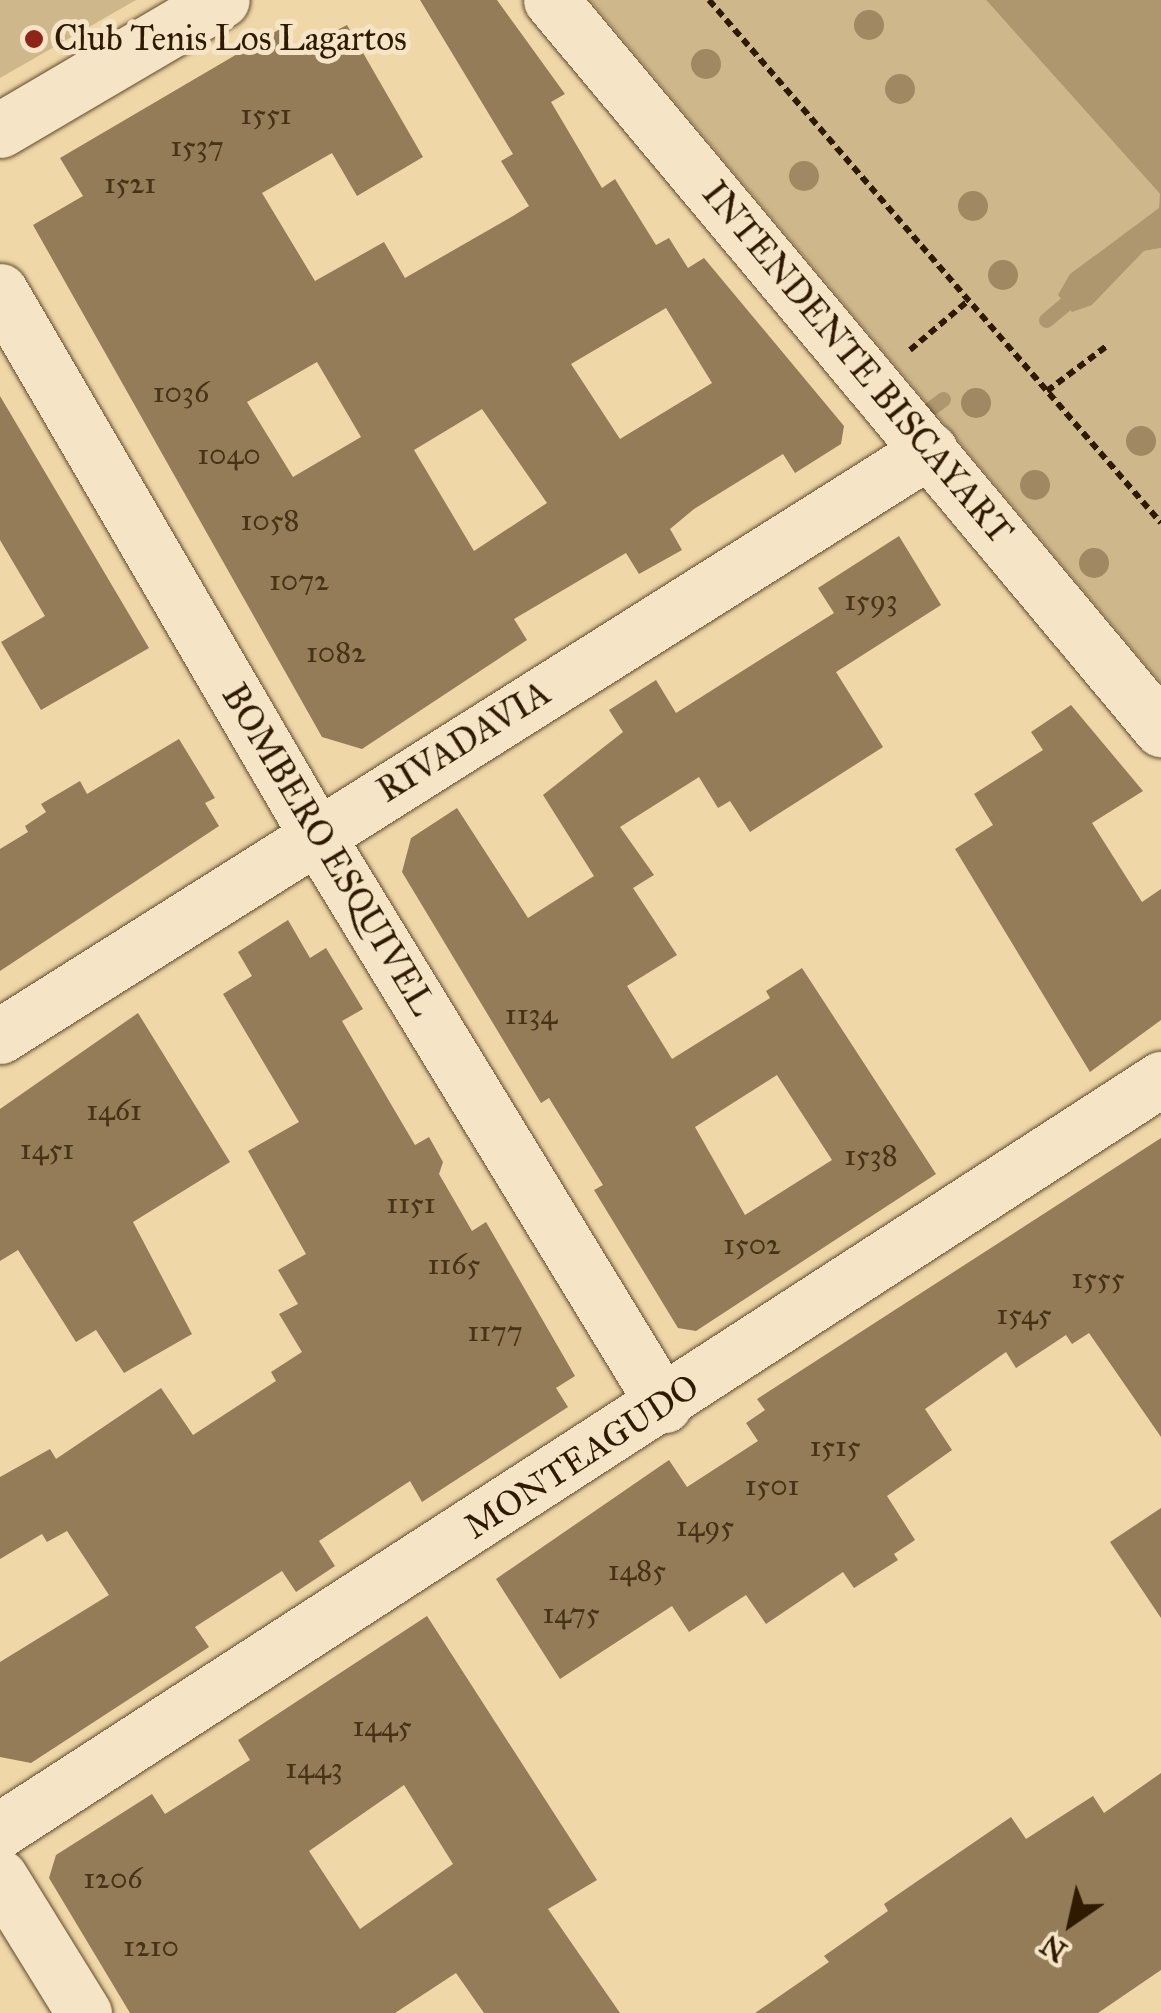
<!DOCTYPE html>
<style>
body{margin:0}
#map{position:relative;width:1161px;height:2013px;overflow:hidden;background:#efd7a7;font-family:"IM FELL Great Primer",serif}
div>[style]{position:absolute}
.green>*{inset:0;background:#ceb78b}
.water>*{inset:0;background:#ae976e}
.stream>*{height:15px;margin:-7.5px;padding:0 7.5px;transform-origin:7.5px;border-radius:7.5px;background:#ae976e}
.building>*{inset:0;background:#937c57}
.path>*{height:6px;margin-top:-3px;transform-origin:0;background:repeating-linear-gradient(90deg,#2f1a00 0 8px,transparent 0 13px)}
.roads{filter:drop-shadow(0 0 2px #5f492a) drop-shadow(0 0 2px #5f492a)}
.minor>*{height:55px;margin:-27.5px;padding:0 27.5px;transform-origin:27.5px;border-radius:27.5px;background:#f5e5c6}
.trees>*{width:30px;height:30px;margin:-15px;border-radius:50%;background:#a08962}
.dots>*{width:28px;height:28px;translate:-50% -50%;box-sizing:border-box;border:5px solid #f5e5c6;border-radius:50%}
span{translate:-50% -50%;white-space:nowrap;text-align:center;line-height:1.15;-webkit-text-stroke:10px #f5e5c6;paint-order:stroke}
.number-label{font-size:30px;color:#483216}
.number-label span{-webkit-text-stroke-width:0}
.poi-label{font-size:35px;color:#2f1a00}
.left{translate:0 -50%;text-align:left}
.street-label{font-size:35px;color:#2f1a00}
.north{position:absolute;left:1021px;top:1873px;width:100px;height:100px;-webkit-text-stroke:8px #f5e5c6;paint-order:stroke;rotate:214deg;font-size:28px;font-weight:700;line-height:40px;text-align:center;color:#2f1a00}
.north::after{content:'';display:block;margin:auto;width:35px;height:45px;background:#2f1a00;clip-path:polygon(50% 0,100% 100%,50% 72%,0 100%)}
</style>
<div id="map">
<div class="green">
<div style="clip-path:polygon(0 0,136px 0,0 78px)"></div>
<div style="clip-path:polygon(590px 0,986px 0,1160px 194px,1160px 208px,1094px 256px,1092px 305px,1144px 251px,1161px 248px,1161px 683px)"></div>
</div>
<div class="water">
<div style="clip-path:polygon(986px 0,1161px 0,1161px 248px,1144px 251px,1092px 305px,1072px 312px,1058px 295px,1070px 274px,1159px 208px,1160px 194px)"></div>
</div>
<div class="stream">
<div style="left:1046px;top:320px;width:25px;rotate:-40deg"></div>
<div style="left:931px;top:408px;width:15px;rotate:-37deg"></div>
</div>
<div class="building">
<div style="clip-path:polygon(evenodd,420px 0,497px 0,565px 94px,551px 102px,602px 188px,615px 179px,656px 245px,669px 238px,688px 268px,704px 258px,844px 426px,841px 444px,795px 473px,783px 454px,694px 509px,670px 529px,682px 550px,639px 574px,626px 553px,514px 619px,527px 640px,362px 749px,322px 737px,33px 225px,83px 196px,60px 158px,280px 29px,294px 52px,347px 25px,423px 157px,357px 196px,332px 153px,262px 193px,315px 281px,384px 242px,405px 278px,513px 216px,529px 206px,501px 161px,513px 154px,420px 0,666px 308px,712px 383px,620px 439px,571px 364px,666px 308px,420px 0,317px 362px,361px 437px,293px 477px,247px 402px,317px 362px,420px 0,482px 409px,547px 503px,474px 551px,414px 450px,482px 409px)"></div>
<div style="clip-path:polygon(0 396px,149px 648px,41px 710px,1px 642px,45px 616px,0 540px)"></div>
<div style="clip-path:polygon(evenodd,899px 536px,941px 605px,836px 672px,883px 747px,750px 832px,730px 801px,718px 808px,699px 777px,620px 827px,654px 875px,633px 888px,677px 955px,627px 986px,672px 1059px,770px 998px,766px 991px,802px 968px,936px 1174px,696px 1331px,678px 1328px,594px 1190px,603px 1185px,549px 1098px,541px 1103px,402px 872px,411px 838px,457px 808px,528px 918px,594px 876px,543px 795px,623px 732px,609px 710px,656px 680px,676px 713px,834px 613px,818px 588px,899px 536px,777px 1075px,832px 1160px,745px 1215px,695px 1127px,777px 1075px)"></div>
<div style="clip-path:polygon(1071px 705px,1143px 791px,1092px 823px,1142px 902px,1161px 889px,1161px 1020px,1090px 1072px,955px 849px,993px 825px,974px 794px,1043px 750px,1031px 732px)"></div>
<div style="clip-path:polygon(179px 739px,215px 798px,205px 803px,219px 826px,0 971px,0 849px,28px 832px,25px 826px,46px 812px,41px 804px,80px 781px,87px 794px)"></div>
<div style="clip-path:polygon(288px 920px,310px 958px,326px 948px,363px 1009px,342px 1021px,415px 1145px,429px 1137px,443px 1162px,439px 1174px,472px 1231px,486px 1222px,575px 1376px,556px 1388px,568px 1407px,422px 1502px,410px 1481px,319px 1541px,335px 1566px,296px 1592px,282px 1571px,195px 1627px,209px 1647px,31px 1763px,0 1757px,0 1662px,109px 1595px,67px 1531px,47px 1542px,42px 1534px,0 1559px,0 1477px,50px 1449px,56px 1459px,161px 1388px,193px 1435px,276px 1381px,271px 1372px,302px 1352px,279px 1314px,298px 1304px,278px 1270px,306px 1254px,248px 1151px,299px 1122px,223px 994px,252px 976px,238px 952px)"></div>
<div style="clip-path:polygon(138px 1013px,230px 1162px,133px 1222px,192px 1334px,124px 1373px,96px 1330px,76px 1342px,18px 1250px,0 1261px,0 1109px)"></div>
<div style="clip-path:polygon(1161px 1138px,1161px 1437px,1089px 1333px,1072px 1344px,1066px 1335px,1016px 1368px,1006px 1352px,925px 1409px,952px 1450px,887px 1496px,915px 1540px,894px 1554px,898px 1560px,854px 1588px,843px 1572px,766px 1624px,746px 1595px,689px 1632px,672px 1606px,560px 1679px,496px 1579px,669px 1460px,687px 1487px,758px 1441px,746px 1423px,765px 1410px,757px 1399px)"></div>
<div style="clip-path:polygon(1161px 1508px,1161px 1618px,1110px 1542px)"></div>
<div style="clip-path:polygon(evenodd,427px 1616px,597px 1880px,548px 1909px,620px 2013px,484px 2013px,456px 1973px,395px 2013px,130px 2013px,49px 1878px,56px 1855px,152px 1794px,165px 1814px,250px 1760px,238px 1740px,427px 1616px,404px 1785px,453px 1864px,360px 1929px,309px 1851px,404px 1785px)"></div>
<div style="clip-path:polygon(1161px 1773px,1161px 1970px,1098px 2013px,755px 2013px,829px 1962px,824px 1956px,888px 1911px,884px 1904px,1011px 1817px,1026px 1839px,1093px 1796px,1104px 1813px)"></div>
</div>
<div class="path">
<div style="left:709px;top:0;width:691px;rotate:49.16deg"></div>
<div style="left:910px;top:350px;width:77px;rotate:-40.3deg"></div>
<div style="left:1047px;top:391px;width:76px;rotate:-37deg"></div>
</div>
<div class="roads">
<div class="minor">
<div style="left:551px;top:0;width:951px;rotate:50.08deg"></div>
<div style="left:0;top:130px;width:257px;rotate:-30.4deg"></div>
<div style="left:0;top:291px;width:628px;rotate:59.8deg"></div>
<div style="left:316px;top:834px;width:669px;rotate:58.64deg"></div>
<div style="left:0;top:1036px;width:1099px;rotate:-32.22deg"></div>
<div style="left:0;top:1830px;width:1383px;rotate:-32.9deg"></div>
<div style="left:0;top:1877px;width:160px;rotate:58.3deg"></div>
</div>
</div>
<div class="trees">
<div style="left:869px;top:25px"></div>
<div style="left:706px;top:64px"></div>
<div style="left:900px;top:89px"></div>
<div style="left:804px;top:176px"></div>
<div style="left:973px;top:206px"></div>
<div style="left:1003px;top:275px"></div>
<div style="left:976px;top:403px"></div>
<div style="left:1141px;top:441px"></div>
<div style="left:1035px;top:485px"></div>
<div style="left:1094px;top:563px"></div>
</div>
<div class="dots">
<div style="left:34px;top:39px;background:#8f2418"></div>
</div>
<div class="number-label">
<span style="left:266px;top:114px">1551</span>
<span style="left:197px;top:146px">1537</span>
<span style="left:130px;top:183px">1521</span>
<span style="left:181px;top:392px">1036</span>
<span style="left:229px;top:454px">1040</span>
<span style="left:270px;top:520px">1058</span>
<span style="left:299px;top:580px">1072</span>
<span style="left:871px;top:600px">1593</span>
<span style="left:336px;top:652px">1082</span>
<span style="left:531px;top:1014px">1134</span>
<span style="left:114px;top:1110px">1461</span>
<span style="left:47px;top:1149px">1451</span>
<span style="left:871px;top:1155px">1538</span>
<span style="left:411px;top:1203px">1151</span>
<span style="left:752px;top:1244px">1502</span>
<span style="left:454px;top:1264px">1165</span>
<span style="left:1098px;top:1278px">1555</span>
<span style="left:1024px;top:1314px">1545</span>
<span style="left:495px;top:1331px">1177</span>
<span style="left:835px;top:1446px">1515</span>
<span style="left:772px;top:1485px">1501</span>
<span style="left:705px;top:1526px">1495</span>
<span style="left:637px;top:1570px">1485</span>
<span style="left:571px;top:1613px">1475</span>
<span style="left:382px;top:1726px">1445</span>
<span style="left:314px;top:1768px">1443</span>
<span style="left:113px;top:1878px">1206</span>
<span style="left:151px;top:1946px">1210</span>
</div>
<div class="poi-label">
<span class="left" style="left:54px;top:39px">Club Tenis Los Lagartos</span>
</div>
<div class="street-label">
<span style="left:857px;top:363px;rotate:50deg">INTENDENTE BISCAYART</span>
<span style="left:464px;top:742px;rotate:-32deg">RIVADAVIA</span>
<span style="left:328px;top:850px;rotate:59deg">BOMBERO ESQUIVEL</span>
<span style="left:582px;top:1457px;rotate:-33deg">MONTEAGUDO</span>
</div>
<div class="north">N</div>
</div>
